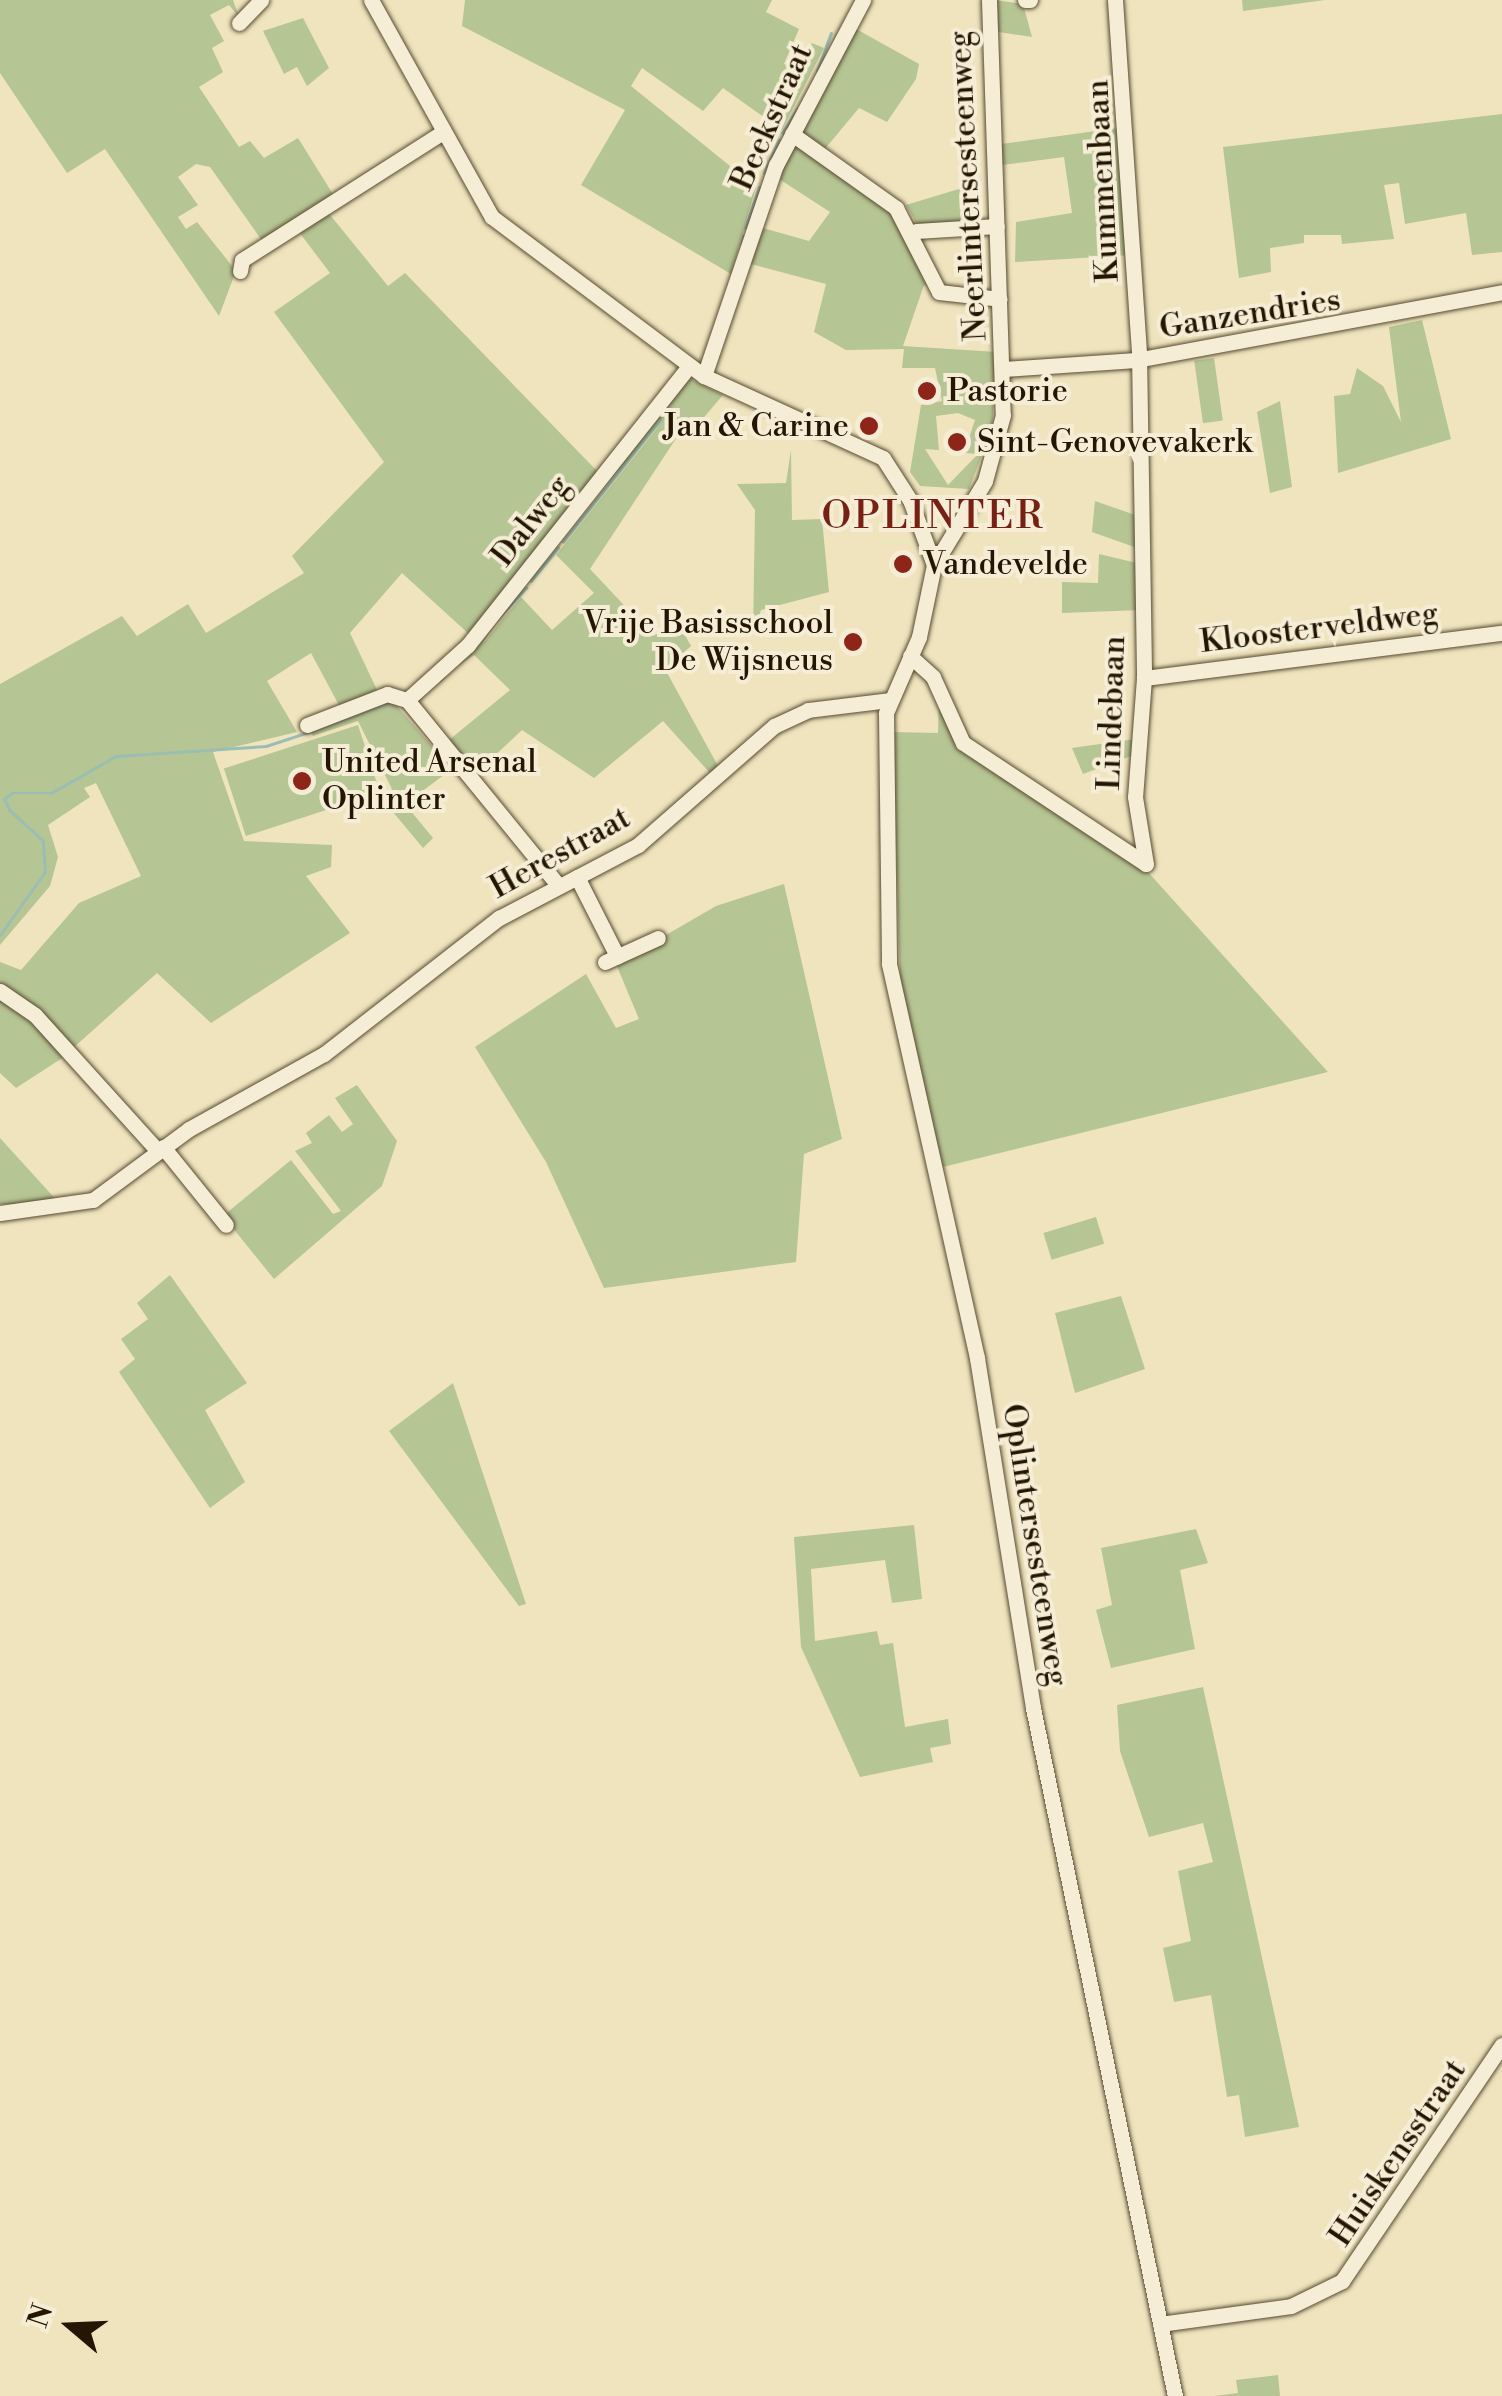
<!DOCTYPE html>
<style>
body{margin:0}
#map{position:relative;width:1502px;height:2396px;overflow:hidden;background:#efe4be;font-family:"Libre Bodoni",serif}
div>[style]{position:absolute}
.green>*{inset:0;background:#b6c594;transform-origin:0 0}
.stream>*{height:2.5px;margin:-1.25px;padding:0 1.25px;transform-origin:1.25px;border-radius:1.25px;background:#9abeb3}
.roads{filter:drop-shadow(0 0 2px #574a31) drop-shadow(0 0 2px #574a31)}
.minor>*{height:15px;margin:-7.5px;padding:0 7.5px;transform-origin:7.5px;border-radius:7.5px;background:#f5edd5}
.dots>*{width:28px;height:28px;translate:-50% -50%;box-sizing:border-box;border:5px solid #f5edd5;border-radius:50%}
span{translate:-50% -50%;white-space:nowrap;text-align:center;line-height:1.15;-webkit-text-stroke:8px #f5edd5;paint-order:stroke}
.street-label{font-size:32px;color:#241602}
.poi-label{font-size:32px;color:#241602}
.left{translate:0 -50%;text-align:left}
.right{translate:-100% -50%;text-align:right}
.quarter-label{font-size:38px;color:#7a1f14;letter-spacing:2.5px}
.north{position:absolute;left:20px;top:2276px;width:100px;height:100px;-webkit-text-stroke:8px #f5edd5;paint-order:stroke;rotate:289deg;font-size:28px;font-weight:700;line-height:40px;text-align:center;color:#241602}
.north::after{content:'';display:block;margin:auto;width:35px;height:45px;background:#241602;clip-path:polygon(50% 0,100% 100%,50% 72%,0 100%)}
</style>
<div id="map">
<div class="green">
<div style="clip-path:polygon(0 0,233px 0,239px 17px,229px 5px,210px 15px,224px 41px,212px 48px,223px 72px,199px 87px,239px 147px,250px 141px,264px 158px,298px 138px,336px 199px,263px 242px,210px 167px,196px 164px,178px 177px,198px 205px,178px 217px,186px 229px,197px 222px,236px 271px,219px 316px,105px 149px,67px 173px,0 73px)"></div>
<div style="clip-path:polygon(465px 0,772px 0,766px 12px,799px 29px,784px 64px,802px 71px,812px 43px,824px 48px,782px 130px,723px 88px,703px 111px,642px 68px,631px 86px,756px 187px,731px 274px,581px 185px,625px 110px,462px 26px)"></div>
<div style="clip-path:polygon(995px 0,1023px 4px,1032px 37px,992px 31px)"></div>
<div style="clip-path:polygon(1242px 0,1325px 0,1243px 11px)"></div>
<div style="clip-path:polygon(303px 18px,329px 68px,307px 86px,297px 67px,284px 74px,263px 31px)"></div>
<div style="clip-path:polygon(849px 25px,919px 64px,916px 79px,887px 122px,859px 108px,824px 150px,797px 134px)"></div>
<div style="clip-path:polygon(1502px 114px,1502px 252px,1472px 255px,1466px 213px,1405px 224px,1399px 183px,1384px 185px,1394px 239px,1342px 244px,1341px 235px,1304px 235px,1304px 243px,1270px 248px,1271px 272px,1239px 278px,1223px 147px)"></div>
<div style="clip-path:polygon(1125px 127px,1131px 255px,1015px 262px,1016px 222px,1072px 213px,1064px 157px,1002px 165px,1001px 144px)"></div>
<div style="clip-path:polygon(evenodd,794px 142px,895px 211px,933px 287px,924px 285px,903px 346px,997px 352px,992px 429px,969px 489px,920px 486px,910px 472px,921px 405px,942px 401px,935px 368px,902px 368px,904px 349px,846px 350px,814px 332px,826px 284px,751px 264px,759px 227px,809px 241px,830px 212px,776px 177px,794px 142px,958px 413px,975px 420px,964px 453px,978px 454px,948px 485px,925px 449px,939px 450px,936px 416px,958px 413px)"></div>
<div style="clip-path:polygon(962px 188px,965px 223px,918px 226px,906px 205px)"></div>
<div style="clip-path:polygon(326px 210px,388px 286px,405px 273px,599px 473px,470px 635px,402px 573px,350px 633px,379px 694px,341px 709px,311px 653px,267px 681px,297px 732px,213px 752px,244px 841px,332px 845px,331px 867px,306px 876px,350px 933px,211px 1023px,157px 973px,72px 1049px,0 986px,0 962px,21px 970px,79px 903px,141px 876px,96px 783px,84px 788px,90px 797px,48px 825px,58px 857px,50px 886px,0 945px,0 684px,122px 616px,137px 636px,188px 604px,206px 633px,304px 573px,292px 556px,384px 462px,274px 312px,330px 273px,296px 228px)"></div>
<div style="clip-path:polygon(1422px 320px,1451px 439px,1338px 473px,1334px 396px,1350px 394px,1357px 368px,1383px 386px,1401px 422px,1389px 327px)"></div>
<div style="left:1214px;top:358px;width:63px;height:20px;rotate:82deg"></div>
<div style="clip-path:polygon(688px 378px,723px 395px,700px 422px,709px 435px,683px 428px,590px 569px,653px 636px,678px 623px,691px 646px,665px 669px,718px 766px,710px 773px,663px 721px,594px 778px,522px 730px,471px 778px,443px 745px,510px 690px,474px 655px,430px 684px,520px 586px,481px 646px,521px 597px,552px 630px,594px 593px,556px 555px,662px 422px,559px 537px)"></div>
<div style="clip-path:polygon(1280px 401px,1292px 487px,1270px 493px,1257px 412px)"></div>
<div style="clip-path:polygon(791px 450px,792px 520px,822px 519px,829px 592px,761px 610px,753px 634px,755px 510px,737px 484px,786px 483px)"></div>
<div style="clip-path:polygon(1095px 501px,1141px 517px,1140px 549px,1092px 532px)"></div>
<div style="clip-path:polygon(1099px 554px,1141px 564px,1142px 610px,1062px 613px,1062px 582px,1098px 583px)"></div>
<div style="clip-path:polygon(939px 696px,957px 735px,1148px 872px,1328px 1072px,939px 1168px,900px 981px,893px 732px,938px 733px)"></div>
<div style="clip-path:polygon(380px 699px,395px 704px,452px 769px,405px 804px,433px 838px,423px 848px,382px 799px,392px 789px,358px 721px,313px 736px,309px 727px)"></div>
<div style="left:358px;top:725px;width:71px;height:141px;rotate:72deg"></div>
<div style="clip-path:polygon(1135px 739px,1134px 755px,1083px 774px,1072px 748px)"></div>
<div style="clip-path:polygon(784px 884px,842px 1139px,804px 1154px,796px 1262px,604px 1288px,546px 1162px,475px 1047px,586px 974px,616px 1028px,639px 1019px,616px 964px,716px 906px)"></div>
<div style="clip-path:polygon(0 994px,67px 1055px,16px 1088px,0 1073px)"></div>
<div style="clip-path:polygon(357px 1085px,397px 1141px,382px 1186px,274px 1279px,223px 1216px,291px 1160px,333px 1214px,341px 1211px,295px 1151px,312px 1143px,306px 1133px,329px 1115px,342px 1132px,353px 1124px,335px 1098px)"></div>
<div style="clip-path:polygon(0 1138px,60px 1204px,0 1204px)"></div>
<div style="left:1096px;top:1217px;width:28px;height:55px;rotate:73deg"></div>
<div style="clip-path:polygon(170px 1275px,247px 1383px,205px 1410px,245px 1482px,210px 1508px,119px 1372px,135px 1359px,121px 1339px,148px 1319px,137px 1303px)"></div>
<div style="clip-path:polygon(1121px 1296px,1145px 1369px,1075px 1393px,1055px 1313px)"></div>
<div style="clip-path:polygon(453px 1383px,526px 1604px,519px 1606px,389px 1431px)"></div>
<div style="clip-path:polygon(914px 1525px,922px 1599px,892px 1603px,885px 1560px,811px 1569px,815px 1641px,877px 1631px,880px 1645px,893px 1643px,905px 1727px,948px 1719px,951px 1744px,930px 1748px,933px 1762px,860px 1777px,801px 1647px,794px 1537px)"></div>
<div style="clip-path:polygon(1196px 1529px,1208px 1563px,1180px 1570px,1195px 1649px,1111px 1668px,1096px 1610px,1112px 1605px,1101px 1548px)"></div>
<div style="clip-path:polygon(1203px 1687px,1299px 2127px,1245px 2137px,1239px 2095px,1227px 2097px,1211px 1995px,1174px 2002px,1163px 1948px,1191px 1941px,1178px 1871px,1213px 1862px,1203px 1823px,1149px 1837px,1120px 1751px,1117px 1705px)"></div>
<div style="clip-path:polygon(1278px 2375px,1280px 2396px,1214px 2396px,1238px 2393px,1236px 2380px)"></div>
</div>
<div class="stream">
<div style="left:817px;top:71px;width:40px;rotate:-69.8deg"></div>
<div style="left:782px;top:133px;width:28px;rotate:-58deg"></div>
<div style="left:764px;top:173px;width:36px;rotate:-66deg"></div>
<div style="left:745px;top:228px;width:43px;rotate:-71.1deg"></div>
<div style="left:741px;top:245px;width:9px;rotate:-77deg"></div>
<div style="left:563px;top:542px;width:156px;rotate:-51.5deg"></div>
<div style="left:531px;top:581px;width:43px;rotate:-50.7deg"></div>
<div style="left:440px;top:680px;width:126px;rotate:-46.9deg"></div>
<div style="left:324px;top:726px;width:67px;rotate:-20.1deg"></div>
<div style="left:0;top:935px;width:77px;rotate:-54.5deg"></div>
<div style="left:45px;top:872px;width:31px;rotate:-94deg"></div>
<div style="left:43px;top:841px;width:45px;rotate:-137.7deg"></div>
<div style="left:10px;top:811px;width:13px;rotate:-117deg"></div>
<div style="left:4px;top:799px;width:10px;rotate:-37deg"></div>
<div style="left:12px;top:793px;width:39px"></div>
<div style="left:51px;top:793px;width:75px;rotate:-29.6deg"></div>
<div style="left:116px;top:756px;width:150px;rotate:-3.8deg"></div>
<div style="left:266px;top:746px;width:48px;rotate:-18.1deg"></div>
</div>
<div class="roads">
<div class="minor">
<div style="left:371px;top:0;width:248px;rotate:60.9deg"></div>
<div style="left:492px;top:217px;width:265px;rotate:36.9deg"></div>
<div style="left:704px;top:376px;width:197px;rotate:24.6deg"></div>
<div style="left:883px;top:458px;width:50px;rotate:57.3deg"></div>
<div style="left:910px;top:500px;width:69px;rotate:69.7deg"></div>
<div style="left:989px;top:0;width:415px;rotate:88.1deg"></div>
<div style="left:1003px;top:415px;width:68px;rotate:105.3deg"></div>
<div style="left:985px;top:481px;width:98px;rotate:121.3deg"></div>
<div style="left:934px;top:565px;width:74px;rotate:101.8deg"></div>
<div style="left:919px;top:637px;width:83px;rotate:113.5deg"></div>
<div style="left:886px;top:713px;width:251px;rotate:89.3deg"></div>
<div style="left:889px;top:964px;width:404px;rotate:77.4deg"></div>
<div style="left:977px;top:1358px;width:354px;rotate:80.9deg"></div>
<div style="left:1033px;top:1708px;width:703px;rotate:78.34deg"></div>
<div style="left:1025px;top:0;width:5px"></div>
<div style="left:1115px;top:0;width:354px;rotate:86.1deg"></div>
<div style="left:1139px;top:353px;width:325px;rotate:89.1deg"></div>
<div style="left:1144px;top:678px;width:119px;rotate:94.3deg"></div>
<div style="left:1135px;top:797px;width:68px;rotate:80.7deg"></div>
<div style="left:239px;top:23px;width:32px;rotate:-46deg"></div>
<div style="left:792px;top:134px;width:128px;rotate:35.4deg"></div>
<div style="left:896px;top:208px;width:94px;rotate:62.9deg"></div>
<div style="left:939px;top:292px;width:61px;rotate:6.5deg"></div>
<div style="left:916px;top:231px;width:81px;rotate:-3.5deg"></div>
<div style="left:240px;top:271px;width:11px;rotate:-80deg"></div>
<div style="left:242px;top:260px;width:235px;rotate:-32.5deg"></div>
<div style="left:1004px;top:369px;width:132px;rotate:-3.9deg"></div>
<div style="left:1136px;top:360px;width:372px;rotate:-10.5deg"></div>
<div style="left:704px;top:376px;width:223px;rotate:-71.2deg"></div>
<div style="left:776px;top:165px;width:187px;rotate:-62.2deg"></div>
<div style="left:910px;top:656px;width:31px;rotate:42deg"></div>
<div style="left:933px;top:677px;width:72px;rotate:65.6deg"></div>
<div style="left:963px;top:743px;width:219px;rotate:33.5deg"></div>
<div style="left:1144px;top:678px;width:361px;rotate:-7.2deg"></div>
<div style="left:307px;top:725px;width:86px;rotate:-21.2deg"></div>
<div style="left:387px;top:694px;width:21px;rotate:17deg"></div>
<div style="left:577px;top:877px;width:89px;rotate:63.1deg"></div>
<div style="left:558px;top:885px;width:239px;rotate:-129.2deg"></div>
<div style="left:407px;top:700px;width:82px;rotate:-42deg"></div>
<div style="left:468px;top:645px;width:356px;rotate:-51.6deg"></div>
<div style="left:605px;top:962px;width:58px;rotate:-24.4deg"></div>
<div style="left:0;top:991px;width:42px;rotate:34.4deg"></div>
<div style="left:35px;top:1015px;width:183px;rotate:47.9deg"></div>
<div style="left:163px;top:1147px;width:100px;rotate:51.1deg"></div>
<div style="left:0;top:1213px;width:94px;rotate:-8deg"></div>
<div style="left:93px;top:1200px;width:119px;rotate:-36.5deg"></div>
<div style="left:189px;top:1129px;width:154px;rotate:-29.1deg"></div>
<div style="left:324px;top:1054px;width:222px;rotate:-37.9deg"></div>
<div style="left:499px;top:918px;width:157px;rotate:-27.7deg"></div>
<div style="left:638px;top:845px;width:181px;rotate:-41.2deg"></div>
<div style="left:774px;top:726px;width:38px;rotate:-25deg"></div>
<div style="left:808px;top:710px;width:82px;rotate:-7deg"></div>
<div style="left:1160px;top:2324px;width:132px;rotate:-7.8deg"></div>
<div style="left:1291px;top:2306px;width:57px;rotate:-26.1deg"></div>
<div style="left:1342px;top:2281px;width:285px;rotate:-55.9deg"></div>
</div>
</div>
<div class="dots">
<div style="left:927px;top:391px;background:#8f2418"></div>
<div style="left:869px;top:426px;background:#8f2418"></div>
<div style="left:957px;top:442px;background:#8f2418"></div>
<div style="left:903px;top:564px;background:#8f2418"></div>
<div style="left:853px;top:642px;background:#8f2418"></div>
<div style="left:302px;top:781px;background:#8f2418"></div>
</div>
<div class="street-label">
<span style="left:772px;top:117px;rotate:-66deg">Beekstraat</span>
<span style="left:1103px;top:181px;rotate:-93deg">Kummenbaan</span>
<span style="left:968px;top:186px;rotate:-93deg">Neerlintersesteenweg</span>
<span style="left:1250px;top:314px;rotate:-9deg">Ganzendries</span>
<span style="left:531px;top:521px;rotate:-52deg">Dalweg</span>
<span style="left:1319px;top:628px;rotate:-7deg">Kloosterveldweg</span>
<span style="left:1112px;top:713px;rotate:-88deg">Lindebaan</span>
<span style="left:560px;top:853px;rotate:-29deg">Herestraat</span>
<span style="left:1035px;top:1545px;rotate:81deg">Oplintersesteenweg</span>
<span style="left:1398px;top:2153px;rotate:-56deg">Huiskensstraat</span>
</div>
<div class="poi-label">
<span class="left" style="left:947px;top:391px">Pastorie</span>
<span class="right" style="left:849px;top:426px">Jan &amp; Carine</span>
<span class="left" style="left:977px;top:442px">Sint-Genovevakerk</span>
<span class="left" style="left:923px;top:564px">Vandevelde</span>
<span class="right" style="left:833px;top:642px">Vrije Basisschool<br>De Wijsneus</span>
<span class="left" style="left:322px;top:781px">United Arsenal<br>Oplinter</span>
</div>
<div class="quarter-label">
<span style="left:933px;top:517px">OPLINTER</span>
</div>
<div class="north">N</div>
</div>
